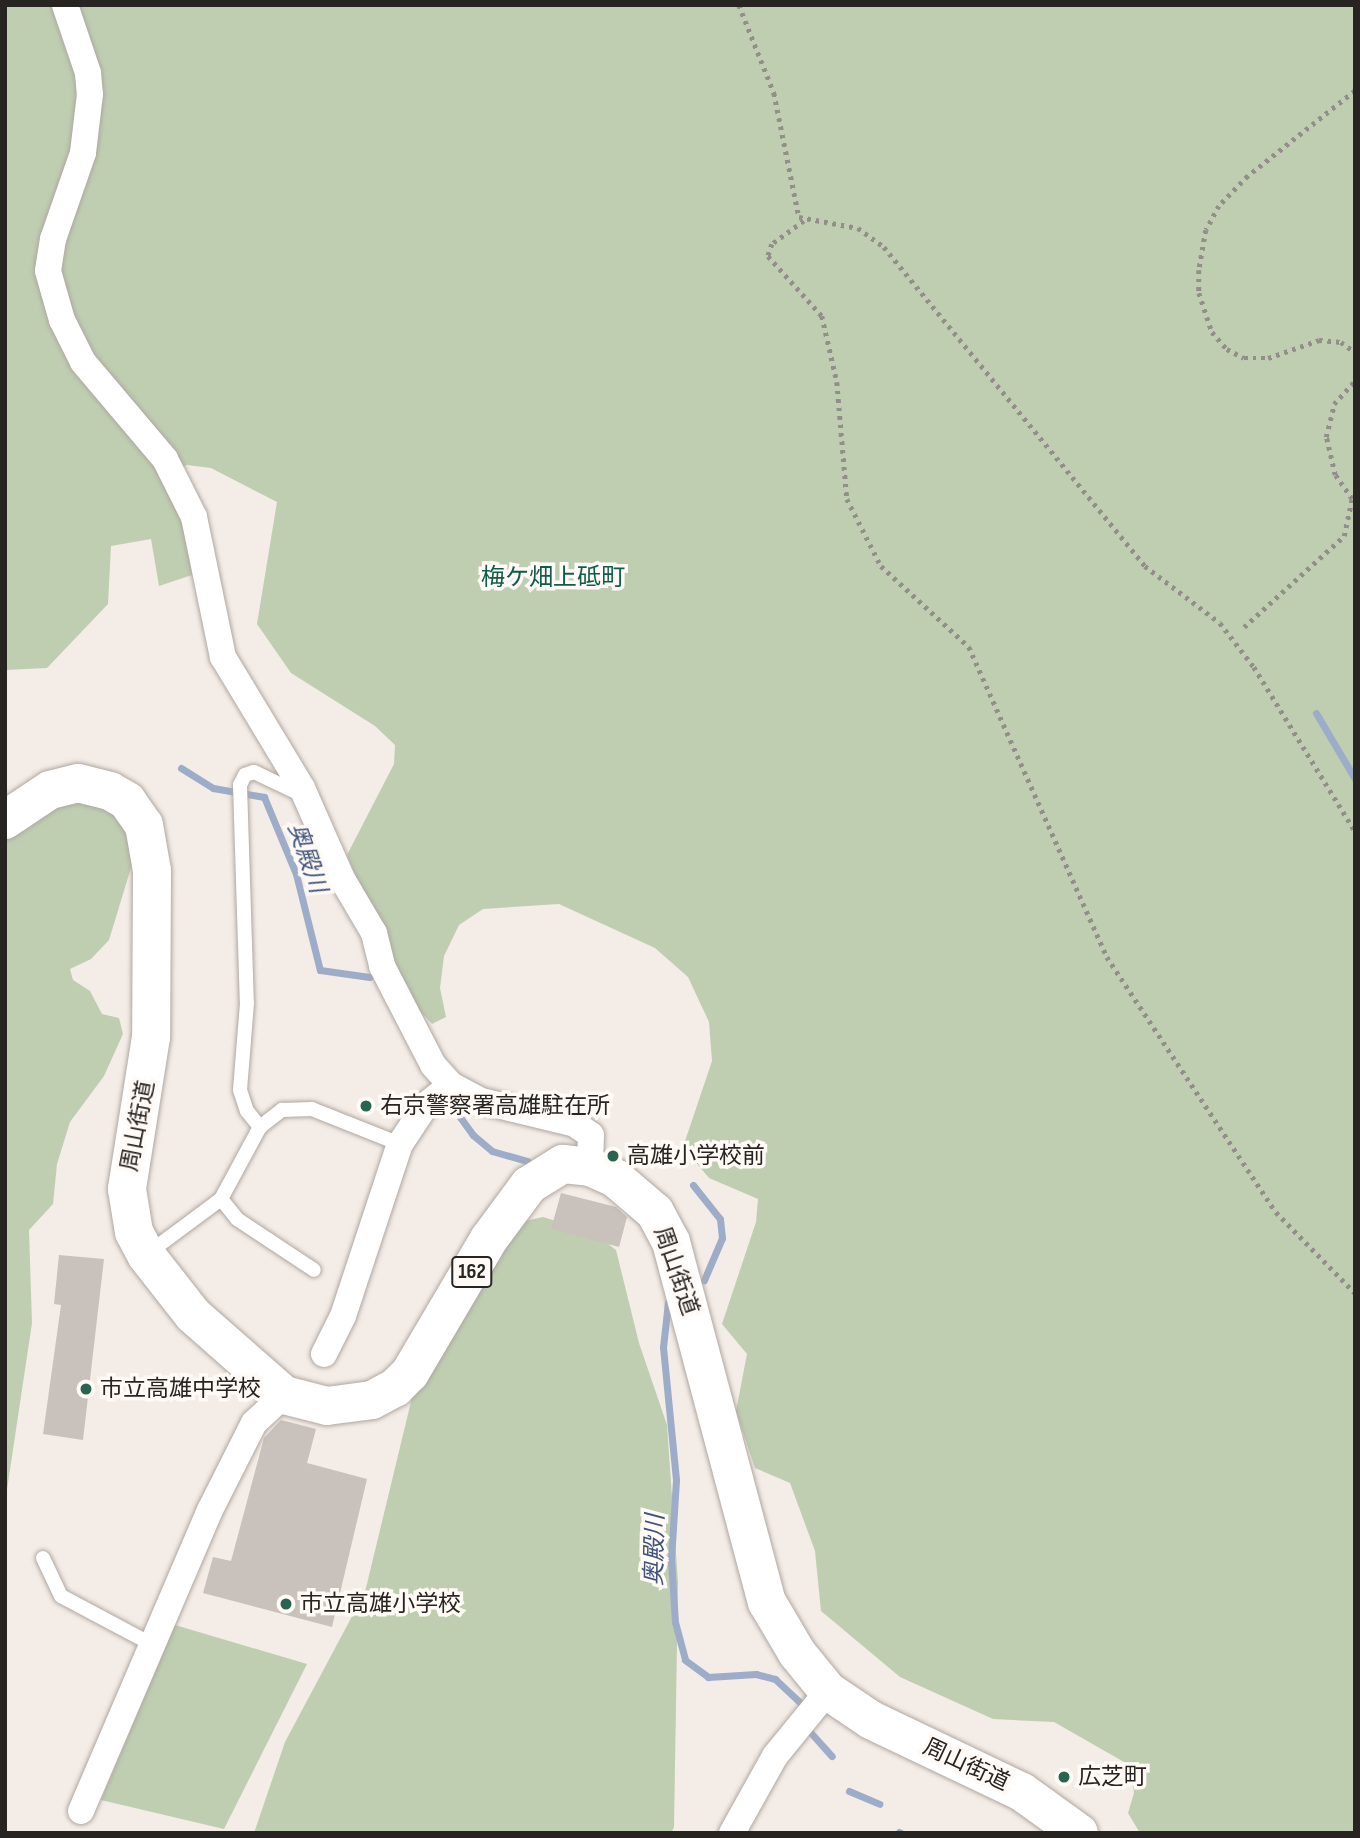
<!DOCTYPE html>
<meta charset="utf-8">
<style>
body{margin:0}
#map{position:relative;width:1360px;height:1838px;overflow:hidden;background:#f4ece6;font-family:"Sofia Sans Condensed","Noto Sans JP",sans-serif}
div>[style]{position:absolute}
.green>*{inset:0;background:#bfceb1}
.stream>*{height:7px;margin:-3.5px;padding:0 3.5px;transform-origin:3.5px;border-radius:3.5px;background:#9dacc8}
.building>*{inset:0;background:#c9c1bb}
.path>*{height:4.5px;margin-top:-2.25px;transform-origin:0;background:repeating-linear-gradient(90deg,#948e8a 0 3.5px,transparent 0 8.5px)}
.roads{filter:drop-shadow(0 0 2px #afa7a1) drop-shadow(0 0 2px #afa7a1)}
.service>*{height:14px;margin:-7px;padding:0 7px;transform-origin:7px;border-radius:7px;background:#fff}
.minor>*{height:26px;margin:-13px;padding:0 13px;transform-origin:13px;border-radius:13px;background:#fff}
.trunk>*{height:38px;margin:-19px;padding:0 19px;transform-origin:19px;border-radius:19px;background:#fff}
.dots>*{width:19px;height:19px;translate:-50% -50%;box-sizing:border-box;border:4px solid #fffaf6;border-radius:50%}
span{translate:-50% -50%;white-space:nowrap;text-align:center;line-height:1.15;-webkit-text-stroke:7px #fffaf6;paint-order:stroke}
.shield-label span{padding:2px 5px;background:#fffaf6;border:2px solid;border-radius:5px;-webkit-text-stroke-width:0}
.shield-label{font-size:21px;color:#272422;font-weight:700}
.poi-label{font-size:23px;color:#272422}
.left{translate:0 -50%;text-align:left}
.street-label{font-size:23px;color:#272422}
.neighbourhood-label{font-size:24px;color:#105d48}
.water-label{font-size:24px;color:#3f547d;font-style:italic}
.frame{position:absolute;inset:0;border:7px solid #272422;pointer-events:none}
</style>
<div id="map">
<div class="green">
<div style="clip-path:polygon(5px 5px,1355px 5px,1355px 1833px,1140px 1833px,1128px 1813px,1134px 1793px,1131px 1766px,1054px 1722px,993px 1719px,900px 1677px,821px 1611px,815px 1551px,790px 1483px,755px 1468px,736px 1411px,747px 1354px,722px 1324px,756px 1222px,758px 1199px,709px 1178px,683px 1147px,712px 1061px,709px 1022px,688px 977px,655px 948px,559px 904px,483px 909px,459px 925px,444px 956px,440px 988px,446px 1017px,432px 1024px,406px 996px,347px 855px,394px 764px,395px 745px,375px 726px,291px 673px,257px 624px,277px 502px,211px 468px,187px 465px,166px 474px,186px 515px,192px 575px,159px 586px,151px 539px,111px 546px,108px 604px,47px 668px,5px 670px)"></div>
<div style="clip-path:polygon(70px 788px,123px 816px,134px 858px,109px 940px,91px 959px,70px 969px,73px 980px,90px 991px,102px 1014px,119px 1018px,123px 1034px,104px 1076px,70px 1122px,57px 1164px,53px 1204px,29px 1230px,32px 1323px,5px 1503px,5px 816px)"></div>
<div style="clip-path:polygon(543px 1217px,594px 1233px,616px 1250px,639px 1343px,667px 1425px,678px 1582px,674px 1827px,671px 1833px,254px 1833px,285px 1742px,365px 1592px,416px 1381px,516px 1223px)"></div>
<div style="clip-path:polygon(175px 1625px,307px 1664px,224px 1829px,101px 1800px)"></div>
</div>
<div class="stream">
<div style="left:1316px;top:713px;width:77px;rotate:59.4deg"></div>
<div style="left:181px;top:768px;width:38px;rotate:32deg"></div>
<div style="left:213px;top:788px;width:52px;rotate:10deg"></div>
<div style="left:264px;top:797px;width:83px;rotate:67.4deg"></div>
<div style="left:296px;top:874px;width:99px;rotate:76deg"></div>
<div style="left:320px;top:970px;width:50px;rotate:8deg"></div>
<div style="left:449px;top:1102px;width:41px;rotate:54deg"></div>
<div style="left:473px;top:1135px;width:25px;rotate:40deg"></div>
<div style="left:492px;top:1151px;width:37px;rotate:16deg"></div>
<div style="left:693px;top:1185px;width:43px;rotate:51.5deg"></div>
<div style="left:720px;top:1219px;width:19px;rotate:84deg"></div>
<div style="left:722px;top:1238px;width:46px;rotate:113.2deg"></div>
<div style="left:668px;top:1302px;width:45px;rotate:96.3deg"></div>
<div style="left:663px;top:1347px;width:134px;rotate:84.4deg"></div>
<div style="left:676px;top:1480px;width:79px;rotate:93.6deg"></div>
<div style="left:671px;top:1559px;width:63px;rotate:86.4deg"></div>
<div style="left:675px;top:1622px;width:39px;rotate:75deg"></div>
<div style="left:685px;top:1660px;width:29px;rotate:36deg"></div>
<div style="left:708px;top:1677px;width:48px;rotate:-3.6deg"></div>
<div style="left:756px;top:1674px;width:20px;rotate:15deg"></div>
<div style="left:775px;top:1679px;width:42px;rotate:43.1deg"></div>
<div style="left:811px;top:1733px;width:31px;rotate:48deg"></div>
<div style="left:849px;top:1791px;width:33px;rotate:23deg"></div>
<div style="left:899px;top:1832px;width:2px;rotate:27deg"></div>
</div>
<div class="building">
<div style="clip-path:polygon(561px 1193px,616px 1207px,627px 1217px,619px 1247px,551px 1229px)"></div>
<div style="clip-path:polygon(59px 1255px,104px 1259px,83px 1440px,43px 1434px,61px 1305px,54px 1304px)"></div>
<div style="clip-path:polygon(281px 1420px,316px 1429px,307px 1463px,367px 1479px,332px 1627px,203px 1593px,213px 1557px,231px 1561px,264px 1438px)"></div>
</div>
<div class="path">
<div style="left:739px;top:5px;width:95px;rotate:68.3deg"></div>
<div style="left:774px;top:93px;width:126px;rotate:78.6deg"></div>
<div style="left:799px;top:217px;width:60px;rotate:10.6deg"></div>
<div style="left:858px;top:228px;width:32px;rotate:36deg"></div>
<div style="left:884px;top:247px;width:412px;rotate:50.7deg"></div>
<div style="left:1145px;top:566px;width:94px;rotate:37.2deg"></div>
<div style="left:1220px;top:623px;width:56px;rotate:52.3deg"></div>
<div style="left:1254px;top:667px;width:193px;rotate:58.4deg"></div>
<div style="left:1355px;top:91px;width:137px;rotate:141.5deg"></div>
<div style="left:1248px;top:176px;width:42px;rotate:134deg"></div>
<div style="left:1219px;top:206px;width:27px;rotate:118deg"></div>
<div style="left:1206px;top:230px;width:41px;rotate:99.9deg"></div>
<div style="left:1199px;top:270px;width:23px;rotate:90deg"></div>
<div style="left:1199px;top:293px;width:41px;rotate:71.6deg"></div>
<div style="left:1212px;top:332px;width:23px;rotate:49deg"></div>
<div style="left:1227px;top:349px;width:19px;rotate:28deg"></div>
<div style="left:1244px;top:358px;width:24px"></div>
<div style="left:1268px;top:358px;width:54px;rotate:-19.4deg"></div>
<div style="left:1319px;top:340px;width:22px;rotate:5deg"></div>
<div style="left:1341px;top:342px;width:17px;rotate:36deg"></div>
<div style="left:804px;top:221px;width:39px;rotate:144deg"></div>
<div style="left:772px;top:244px;width:13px;rotate:108deg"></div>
<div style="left:768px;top:256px;width:81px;rotate:48deg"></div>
<div style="left:822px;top:316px;width:68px;rotate:77.2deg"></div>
<div style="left:837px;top:382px;width:117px;rotate:85.1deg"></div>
<div style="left:847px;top:499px;width:75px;rotate:63.1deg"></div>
<div style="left:881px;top:566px;width:120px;rotate:42.6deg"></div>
<div style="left:969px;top:647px;width:339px;rotate:66deg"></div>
<div style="left:1107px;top:957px;width:306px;rotate:56.5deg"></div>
<div style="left:1276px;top:1212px;width:113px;rotate:45.7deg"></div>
<div style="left:1244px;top:627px;width:135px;rotate:-42.3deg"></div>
<div style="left:1344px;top:536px;width:38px;rotate:-78deg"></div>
<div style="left:1352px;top:499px;width:29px;rotate:-125deg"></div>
<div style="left:1335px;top:475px;width:39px;rotate:-103deg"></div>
<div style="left:1326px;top:437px;width:34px;rotate:-76deg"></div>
<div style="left:1334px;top:404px;width:31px;rotate:-48deg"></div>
</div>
<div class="roads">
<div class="service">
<div style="left:298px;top:793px;width:49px;rotate:-154.5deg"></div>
<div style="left:254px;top:772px;width:9px;rotate:162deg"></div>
<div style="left:245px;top:775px;width:11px;rotate:117deg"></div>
<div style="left:240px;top:785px;width:218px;rotate:88.2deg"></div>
<div style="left:247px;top:1003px;width:87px;rotate:94.6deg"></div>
<div style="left:240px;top:1090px;width:22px;rotate:72deg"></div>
<div style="left:247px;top:1111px;width:21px;rotate:51deg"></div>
<div style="left:260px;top:1127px;width:28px;rotate:-38deg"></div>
<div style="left:282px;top:1110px;width:30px;rotate:-2deg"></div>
<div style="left:312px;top:1109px;width:95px;rotate:21.7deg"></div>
<div style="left:221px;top:1199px;width:26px;rotate:51deg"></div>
<div style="left:237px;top:1219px;width:92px;rotate:33.5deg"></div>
<div style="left:147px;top:1254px;width:92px;rotate:-36.6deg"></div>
<div style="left:221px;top:1199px;width:82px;rotate:-61.6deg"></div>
<div style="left:43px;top:1558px;width:42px;rotate:64.7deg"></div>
<div style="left:61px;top:1596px;width:104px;rotate:28deg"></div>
</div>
<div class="minor">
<div style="left:65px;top:5px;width:72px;rotate:71.3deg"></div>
<div style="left:88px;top:73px;width:21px;rotate:85deg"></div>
<div style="left:90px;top:94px;width:59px;rotate:96.8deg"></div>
<div style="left:83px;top:153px;width:91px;rotate:109.2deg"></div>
<div style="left:53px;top:239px;width:32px;rotate:99deg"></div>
<div style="left:48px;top:271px;width:51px;rotate:74.1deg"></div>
<div style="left:62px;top:320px;width:47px;rotate:63.4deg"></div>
<div style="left:83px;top:362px;width:127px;rotate:49.8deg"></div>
<div style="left:165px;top:459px;width:65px;rotate:63.4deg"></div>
<div style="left:194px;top:517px;width:143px;rotate:78.3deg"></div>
<div style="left:223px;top:657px;width:153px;rotate:58.9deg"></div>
<div style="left:302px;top:788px;width:97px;rotate:66.3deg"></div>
<div style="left:341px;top:877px;width:65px;rotate:59.5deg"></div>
<div style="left:374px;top:933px;width:34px;rotate:76deg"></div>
<div style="left:382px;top:966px;width:111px;rotate:62.7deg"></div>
<div style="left:433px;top:1065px;width:27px;rotate:48deg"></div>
<div style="left:451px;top:1085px;width:34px;rotate:28deg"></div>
<div style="left:481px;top:1101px;width:97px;rotate:13.7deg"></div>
<div style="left:575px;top:1124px;width:19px;rotate:35deg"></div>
<div style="left:591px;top:1135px;width:32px;rotate:92deg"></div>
<div style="left:324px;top:1354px;width:42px;rotate:-63.4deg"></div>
<div style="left:343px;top:1316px;width:181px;rotate:-71.7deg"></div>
<div style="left:400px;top:1144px;width:47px;rotate:-56.3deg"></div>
<div style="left:426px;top:1105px;width:32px;rotate:-39deg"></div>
<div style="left:81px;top:1811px;width:327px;rotate:-66.8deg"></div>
<div style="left:210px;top:1510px;width:97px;rotate:-63.2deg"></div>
<div style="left:254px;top:1423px;width:41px;rotate:-43deg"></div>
<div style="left:732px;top:1833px;width:88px;rotate:-60.8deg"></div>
<div style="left:775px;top:1756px;width:84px;rotate:-50.8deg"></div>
</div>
<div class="trunk">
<div style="left:5px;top:820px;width:54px;rotate:-33.7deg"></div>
<div style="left:50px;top:790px;width:29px;rotate:-14deg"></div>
<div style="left:78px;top:783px;width:33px;rotate:14deg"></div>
<div style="left:110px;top:791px;width:20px;rotate:30deg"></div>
<div style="left:127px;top:801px;width:29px;rotate:55deg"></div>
<div style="left:144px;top:825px;width:47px;rotate:80.1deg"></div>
<div style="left:152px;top:871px;width:166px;rotate:90.3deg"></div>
<div style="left:151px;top:1037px;width:154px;rotate:99deg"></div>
<div style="left:127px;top:1189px;width:44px;rotate:80.8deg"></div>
<div style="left:134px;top:1232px;width:26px;rotate:62deg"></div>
<div style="left:146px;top:1255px;width:76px;rotate:51.9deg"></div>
<div style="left:193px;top:1315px;width:121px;rotate:41.3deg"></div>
<div style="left:284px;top:1395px;width:44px;rotate:14.3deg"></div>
<div style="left:327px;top:1406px;width:45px;rotate:-7.6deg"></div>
<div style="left:372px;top:1400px;width:26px;rotate:-28deg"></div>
<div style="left:395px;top:1388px;width:21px;rotate:-45deg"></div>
<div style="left:410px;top:1373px;width:156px;rotate:-59.5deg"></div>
<div style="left:489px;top:1239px;width:67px;rotate:-53.5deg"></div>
<div style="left:529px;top:1185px;width:40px;rotate:-32deg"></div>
<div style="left:563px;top:1164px;width:27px;rotate:6deg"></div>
<div style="left:590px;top:1167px;width:27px;rotate:24deg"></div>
<div style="left:615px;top:1178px;width:52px;rotate:40.4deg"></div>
<div style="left:655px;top:1212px;width:34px;rotate:62deg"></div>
<div style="left:671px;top:1242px;width:373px;rotate:75.1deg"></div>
<div style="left:767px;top:1602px;width:59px;rotate:59.5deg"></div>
<div style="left:797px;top:1653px;width:49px;rotate:50.8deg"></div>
<div style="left:828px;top:1691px;width:52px;rotate:34deg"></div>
<div style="left:871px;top:1720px;width:167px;rotate:25.5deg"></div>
<div style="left:1022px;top:1792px;width:70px;rotate:35.7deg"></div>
</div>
</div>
<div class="dots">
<div style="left:366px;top:1106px;background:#286551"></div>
<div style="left:613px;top:1156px;background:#286551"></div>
<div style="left:86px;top:1389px;background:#286551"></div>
<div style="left:286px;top:1604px;background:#286551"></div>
<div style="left:1064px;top:1777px;background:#286551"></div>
</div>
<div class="shield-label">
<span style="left:472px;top:1272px">162</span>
</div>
<div class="poi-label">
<span class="left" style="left:380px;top:1106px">右京警察署高雄駐在所</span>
<span class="left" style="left:627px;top:1156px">高雄小学校前</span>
<span class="left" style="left:100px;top:1389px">市立高雄中学校</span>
<span class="left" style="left:300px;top:1604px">市立高雄小学校</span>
<span class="left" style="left:1078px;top:1777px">広芝町</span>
</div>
<div class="street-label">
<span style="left:138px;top:1126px;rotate:-79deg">周山街道</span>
<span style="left:676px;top:1271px;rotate:71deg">周山街道</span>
<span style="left:966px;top:1765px;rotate:25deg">周山街道</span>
</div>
<div class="neighbourhood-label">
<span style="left:553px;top:578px">梅ケ畑上砥町</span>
</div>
<div class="water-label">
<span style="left:307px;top:858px;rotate:71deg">奥殿川</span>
<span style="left:655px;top:1550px;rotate:-89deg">奥殿川</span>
</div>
<div class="frame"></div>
</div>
